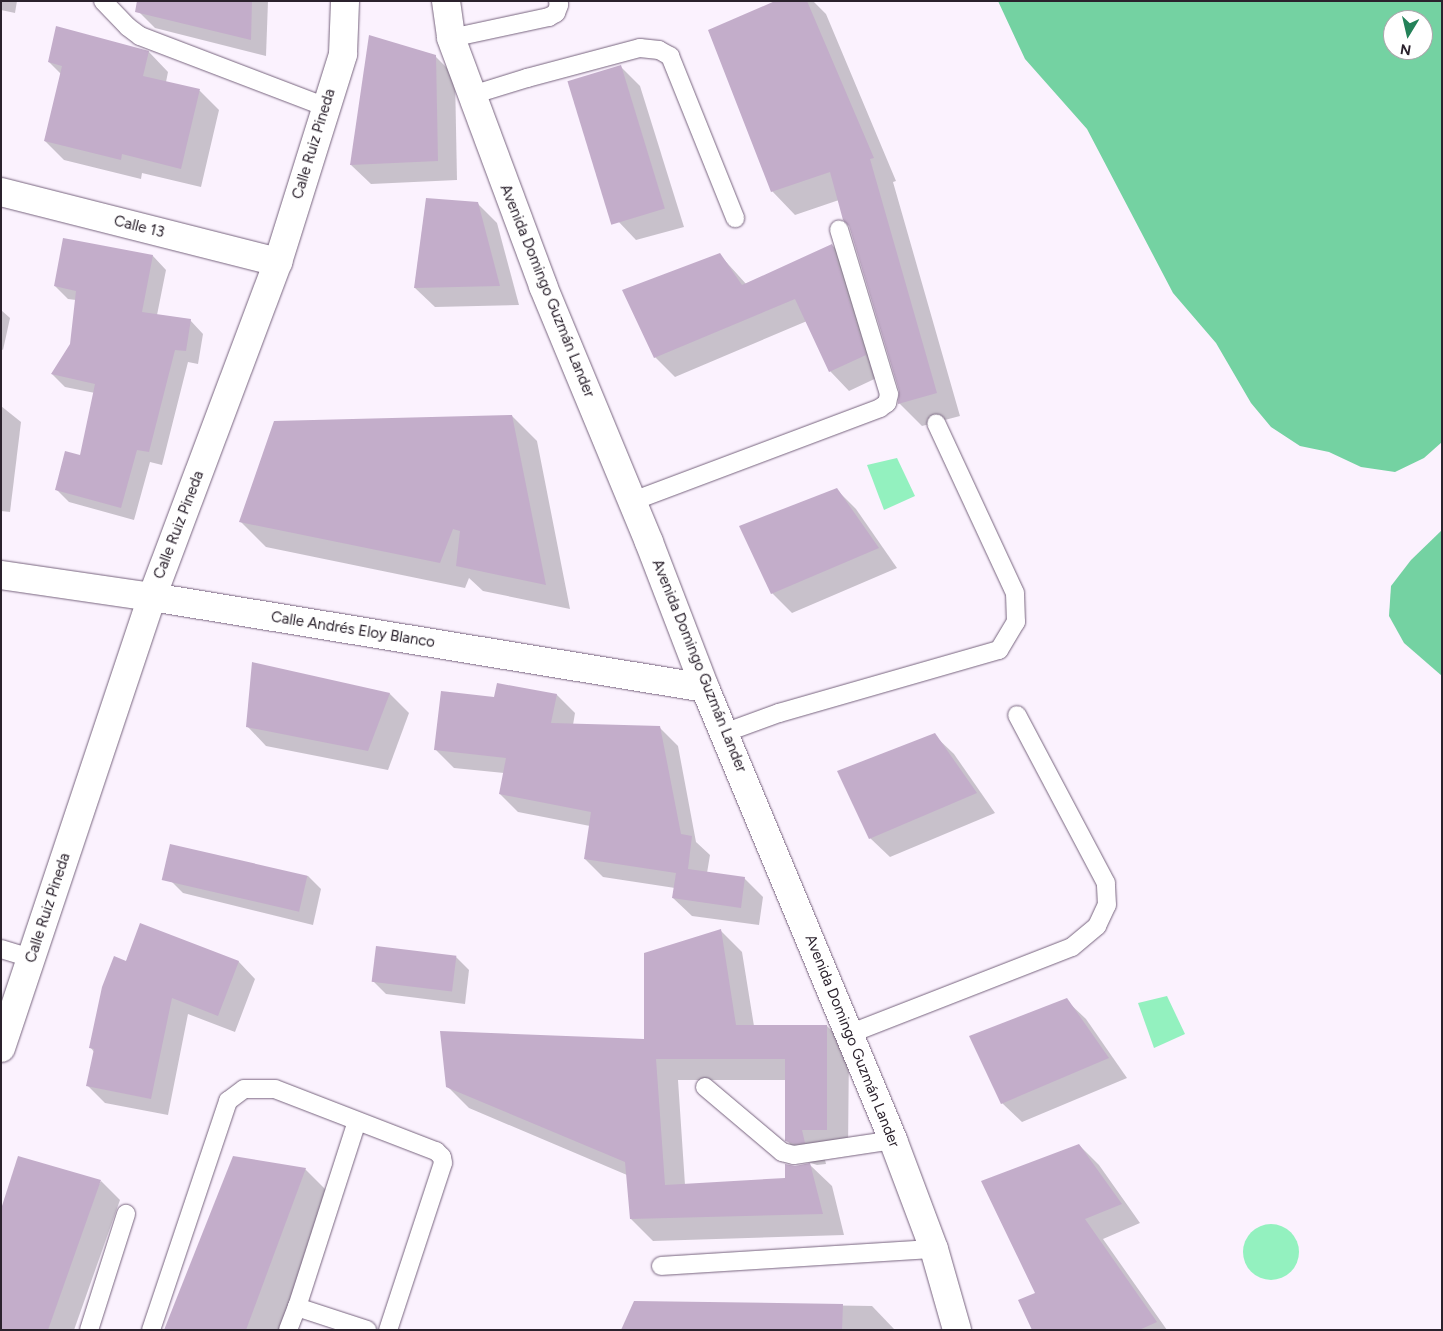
<!DOCTYPE html>
<meta charset="utf-8">
<style>
body{margin:0}
#map{position:relative;width:1443px;height:1331px;overflow:hidden;background:#fbf2fe;font-family:Figtree,sans-serif}
div>[style]{position:absolute}
.forest>*{inset:0;background:#74d2a2}
.water>*{inset:0;background:#93f1bf}
.round{border-radius:50%}
.shadow>*{inset:0;background:#0003}
.building>*{inset:0;background:#c3adca;transform-origin:0 0}
.roads{filter:drop-shadow(0 0 1px #77647e) drop-shadow(0 0 1px #77647e)}
.lane>*{height:18px;margin:-9px;padding:0 9px;transform-origin:9px;border-radius:9px;background:#fff}
.street>*{height:28px;margin:-14px;padding:0 14px;transform-origin:14px;border-radius:14px;background:#fff}
span{translate:-50% -50%;white-space:nowrap;text-align:center;line-height:1.15;-webkit-text-stroke:4.5px #fff;paint-order:stroke}
.street-label{font-size:15px;color:#2b222d}
.frame{position:absolute;inset:0;border:2px solid #2b222d;pointer-events:none}
.north{position:absolute;left:1383px;top:10px;width:50px;height:50px;box-sizing:border-box;background:#fff;border:1px solid #aaa7ab;border-radius:50%;rotate:189deg;font-size:14px;font-weight:700;line-height:20px;text-align:center;color:#2b222d}
.north::after{content:'';display:block;margin:auto;width:18px;height:22px;background:#248259;clip-path:polygon(50% 0,100% 100%,50% 72%,0 100%)}
</style>
<div id="map">
<div class="forest">
<div style="clip-path:polygon(evenodd,998px 1px,1442px 1px,1442px 442px,1424px 458px,1395px 472px,1361px 467px,1329px 452px,1300px 446px,1271px 427px,1251px 403px,1216px 343px,1173px 293px,1087px 129px,1025px 59px,998px 1px,1393px 20px,1423px 20px,1423px 50px,1393px 50px,1393px 20px)"></div>
<div style="clip-path:polygon(1442px 530px,1442px 676px,1404px 643px,1389px 616px,1391px 586px,1411px 560px)"></div>
</div>
<div class="water">
<div style="clip-path:polygon(897px 458px,915px 496px,884px 510px,867px 465px)"></div>
<div style="clip-path:polygon(1167px 996px,1185px 1034px,1154px 1048px,1138px 1003px)"></div>
<div class="round" style="left:1243px;top:1224px;width:56px;height:56px"></div>
</div>
<div class="shadow">
<div style="clip-path:polygon(1px 1px,17px 1px,15px 13px,1px 10px)"></div>
<div style="clip-path:polygon(141px 1px,268px 1px,266px 56px,155px 28px,139px 12px)"></div>
<div style="clip-path:polygon(778px 1px,813px 1px,826px 14px,896px 181px,893px 182px,960px 416px,922px 426px,899px 403px,900px 391px,850px 225px,839px 200px,795px 215px,772px 191px)"></div>
<div style="clip-path:polygon(57px 28px,149px 52px,168px 72px,166px 82px,200px 91px,219px 110px,201px 187px,142px 173px,141px 179px,64px 160px,45px 141px,61px 74px,49px 62px)"></div>
<div style="clip-path:polygon(436px 57px,455px 76px,457px 180px,371px 184px,351px 165px)"></div>
<div style="clip-path:polygon(620px 66px,640px 86px,684px 227px,636px 240px,617px 220px)"></div>
<div style="clip-path:polygon(477px 203px,497px 223px,519px 305px,435px 307px,415px 288px)"></div>
<div style="clip-path:polygon(832px 245px,851px 265px,885px 374px,849px 391px,830px 371px,807px 321px,675px 377px,655px 357px,719px 254px,747px 285px)"></div>
<div style="clip-path:polygon(153px 256px,166px 270px,157px 315px,190px 320px,203px 334px,198px 364px,188px 362px,162px 465px,150px 462px,134px 520px,69px 502px,56px 489px,81px 456px,95px 393px,65px 387px,52px 374px,71px 344px,76px 300px,68px 299px,55px 286px)"></div>
<div style="clip-path:polygon(1px 310px,10px 318px,3px 350px,1px 349px)"></div>
<div style="clip-path:polygon(1px 406px,21px 422px,10px 512px,1px 511px)"></div>
<div style="clip-path:polygon(512px 416px,537px 441px,570px 609px,483px 591px,469px 578px,465px 588px,266px 547px,241px 522px)"></div>
<div style="clip-path:polygon(837px 490px,856px 509px,897px 568px,792px 613px,772px 593px,741px 527px)"></div>
<div style="clip-path:polygon(253px 664px,390px 694px,409px 713px,388px 770px,266px 746px,247px 726px)"></div>
<div style="clip-path:polygon(557px 695px,575px 713px,573px 725px,660px 728px,678px 746px,696px 842px,710px 855px,707px 873px,744px 878px,763px 897px,759px 925px,692px 916px,673px 898px,675px 888px,603px 877px,585px 859px,590px 826px,518px 812px,500px 794px,504px 773px,454px 768px,436px 750px,495px 699px)"></div>
<div style="clip-path:polygon(934px 735px,954px 754px,995px 813px,890px 857px,870px 838px)"></div>
<div style="clip-path:polygon(308px 876px,321px 889px,313px 925px,183px 893px,170px 880px)"></div>
<div style="clip-path:polygon(141px 925px,239px 962px,255px 979px,235px 1032px,188px 1014px,168px 1115px,105px 1103px,88px 1086px,94px 1052px,91px 1048px)"></div>
<div style="clip-path:polygon(720px 930px,742px 952px,754px 1026px,827px 1026px,849px 1048px,848px 1151px,823px 1151px,826px 1164px,817px 1165px,808px 1162px,786px 1140px,786px 1080px,678px 1080px,685px 1185px,786px 1180px,795px 1167px,810px 1165px,832px 1186px,844px 1235px,653px 1241px,631px 1219px,627px 1175px,469px 1108px,447px 1086px,645px 1040px)"></div>
<div style="clip-path:polygon(456px 957px,469px 970px,465px 1004px,386px 994px,373px 981px)"></div>
<div style="clip-path:polygon(1066px 1000px,1086px 1019px,1127px 1078px,1022px 1122px,1002px 1103px)"></div>
<div style="clip-path:polygon(1079px 1145px,1099px 1165px,1140px 1223px,1103px 1239px,1167px 1330px,1033px 1330px,1037px 1294px)"></div>
<div style="clip-path:polygon(305px 1169px,330px 1194px,280px 1330px,165px 1330px)"></div>
<div style="clip-path:polygon(101px 1181px,120px 1200px,74px 1330px,1px 1330px)"></div>
<div style="clip-path:polygon(635px 1302px,872px 1306px,895px 1330px,623px 1330px)"></div>
</div>
<div class="building">
<div style="clip-path:polygon(137px 1px,252px 1px,251px 40px,135px 12px)"></div>
<div style="clip-path:polygon(775px 1px,807px 1px,874px 158px,870px 159px,937px 393px,898px 404px,899px 391px,849px 226px,843px 220px,830px 172px,771px 192px,708px 30px)"></div>
<div style="clip-path:polygon(56px 26px,149px 51px,143px 76px,200px 89px,181px 169px,122px 154px,121px 160px,44px 141px,62px 66px,48px 62px)"></div>
<div style="clip-path:polygon(369px 35px,436px 55px,438px 161px,350px 165px)"></div>
<div style="left:621px;top:65px;width:150px;height:56px;rotate:73deg"></div>
<div style="clip-path:polygon(426px 198px,478px 202px,500px 286px,414px 288px)"></div>
<div style="clip-path:polygon(63px 238px,153px 255px,142px 312px,191px 319px,186px 351px,175px 350px,149px 452px,137px 450px,121px 508px,55px 490px,65px 451px,80px 455px,95px 384px,51px 374px,70px 344px,76px 291px,54px 286px)"></div>
<div style="clip-path:polygon(832px 244px,866px 355px,829px 372px,795px 299px,654px 358px,622px 290px,720px 253px,742px 285px)"></div>
<div style="clip-path:polygon(512px 415px,546px 585px,456px 566px,460px 531px,453px 529px,440px 563px,239px 522px,274px 421px)"></div>
<div style="clip-path:polygon(837px 488px,879px 548px,771px 594px,739px 526px)"></div>
<div style="clip-path:polygon(252px 662px,390px 693px,368px 751px,246px 727px)"></div>
<div style="clip-path:polygon(497px 683px,557px 694px,551px 723px,660px 726px,681px 834px,692px 836px,688px 869px,745px 877px,741px 908px,672px 898px,676px 873px,584px 859px,591px 812px,499px 794px,506px 758px,434px 750px,441px 691px,494px 697px)"></div>
<div style="clip-path:polygon(935px 733px,977px 793px,869px 839px,837px 771px)"></div>
<div style="left:170px;top:844px;width:141px;height:37px;rotate:13deg"></div>
<div style="clip-path:polygon(140px 923px,239px 961px,218px 1016px,172px 998px,151px 1099px,86px 1086px,94px 1049px,89px 1048px,102px 987px,114px 956px,126px 961px)"></div>
<div style="clip-path:polygon(721px 929px,736px 1025px,827px 1025px,827px 1130px,802px 1130px,805px 1143px,795px 1144px,785px 1141px,785px 1059px,656px 1059px,665px 1185px,785px 1178px,785px 1164px,795px 1166px,810px 1163px,823px 1214px,630px 1219px,625px 1162px,446px 1087px,440px 1031px,644px 1039px,644px 953px)"></div>
<div style="left:376px;top:946px;width:81px;height:36px;rotate:7deg"></div>
<div style="clip-path:polygon(1067px 998px,1109px 1058px,1001px 1104px,969px 1036px)"></div>
<div style="clip-path:polygon(1079px 1144px,1122px 1204px,1085px 1219px,1157px 1322px,1139px 1330px,1032px 1330px,1018px 1300px,1035px 1293px,981px 1181px)"></div>
<div style="clip-path:polygon(18px 1156px,101px 1180px,48px 1330px,1px 1330px,1px 1209px)"></div>
<div style="clip-path:polygon(233px 1156px,306px 1168px,246px 1330px,164px 1330px)"></div>
<div style="clip-path:polygon(634px 1301px,843px 1304px,842px 1330px,621px 1330px)"></div>
</div>
<div class="roads">
<div class="lane">
<div style="left:103px;top:1px;width:36px;rotate:46deg"></div>
<div style="left:128px;top:27px;width:15px;rotate:37deg"></div>
<div style="left:140px;top:36px;width:199px;rotate:20.9deg"></div>
<div style="left:451px;top:38px;width:100px;rotate:-12.1deg"></div>
<div style="left:549px;top:17px;width:8px;rotate:-30deg"></div>
<div style="left:556px;top:13px;width:9px;rotate:-69deg"></div>
<div style="left:559px;top:5px;width:4px;rotate:-104deg"></div>
<div style="left:472px;top:95px;width:58px;rotate:-17.2deg"></div>
<div style="left:527px;top:78px;width:117px;rotate:-14.9deg"></div>
<div style="left:640px;top:48px;width:19px;rotate:6deg"></div>
<div style="left:659px;top:50px;width:13px;rotate:29deg"></div>
<div style="left:670px;top:56px;width:175px;rotate:68.1deg"></div>
<div style="left:633px;top:501px;width:264px;rotate:-20.6deg"></div>
<div style="left:880px;top:408px;width:9px;rotate:-36deg"></div>
<div style="left:887px;top:403px;width:9px;rotate:-77deg"></div>
<div style="left:889px;top:394px;width:172px;rotate:-106.9deg"></div>
<div style="left:724px;top:733px;width:59px;rotate:-20deg"></div>
<div style="left:779px;top:713px;width:229px;rotate:-16deg"></div>
<div style="left:999px;top:650px;width:33px;rotate:-59deg"></div>
<div style="left:1016px;top:622px;width:29px;rotate:-92deg"></div>
<div style="left:1015px;top:593px;width:187px;rotate:-114.9deg"></div>
<div style="left:1px;top:949px;width:31px;rotate:17deg"></div>
<div style="left:849px;top:1034px;width:239px;rotate:-21.3deg"></div>
<div style="left:1072px;top:947px;width:33px;rotate:-40deg"></div>
<div style="left:1097px;top:926px;width:23px;rotate:-65deg"></div>
<div style="left:1107px;top:905px;width:22px;rotate:-93deg"></div>
<div style="left:1106px;top:883px;width:190px;rotate:-117.9deg"></div>
<div style="left:705px;top:1087px;width:101px;rotate:40.2deg"></div>
<div style="left:782px;top:1152px;width:12px;rotate:14deg"></div>
<div style="left:794px;top:1155px;width:100px;rotate:-8.6deg"></div>
<div style="left:661px;top:1266px;width:274px;rotate:-3.6deg"></div>
<div style="left:297px;top:1307px;width:195px;rotate:-72.1deg"></div>
<div style="left:89px;top:1330px;width:122px;rotate:-72.3deg"></div>
<div style="left:151px;top:1330px;width:242px;rotate:-71.4deg"></div>
<div style="left:228px;top:1101px;width:20px;rotate:-37deg"></div>
<div style="left:244px;top:1089px;width:31px"></div>
<div style="left:275px;top:1089px;width:173px;rotate:21.1deg"></div>
<div style="left:436px;top:1151px;width:8px;rotate:45deg"></div>
<div style="left:442px;top:1157px;width:6px;rotate:81deg"></div>
<div style="left:443px;top:1163px;width:176px;rotate:108.2deg"></div>
<div style="left:288px;top:1330px;width:25px;rotate:-69deg"></div>
<div style="left:297px;top:1307px;width:74px;rotate:18.2deg"></div>
</div>
<div class="street">
<div style="left:446px;top:1px;width:37px;rotate:82deg"></div>
<div style="left:451px;top:38px;width:265px;rotate:69.6deg"></div>
<div style="left:543px;top:286px;width:277px;rotate:67.5deg"></div>
<div style="left:649px;top:542px;width:156px;rotate:69deg"></div>
<div style="left:705px;top:688px;width:490px;rotate:67.4deg"></div>
<div style="left:893px;top:1140px;width:116px;rotate:69.4deg"></div>
<div style="left:934px;top:1249px;width:84px;rotate:74.1deg"></div>
<div style="left:1px;top:192px;width:286px;rotate:14.2deg"></div>
<div style="left:1px;top:575px;width:153px;rotate:8.3deg"></div>
<div style="left:152px;top:597px;width:560px;rotate:9.34deg"></div>
<div style="left:1px;top:1048px;width:476px;rotate:-71.5deg"></div>
<div style="left:152px;top:597px;width:358px;rotate:-69.4deg"></div>
<div style="left:278px;top:262px;width:218px;rotate:-72.6deg"></div>
<div style="left:343px;top:54px;width:53px;rotate:-87.8deg"></div>
</div>
</div>
<div class="street-label">
<span style="left:314px;top:144px;rotate:-73deg">Calle Ruiz Pineda</span>
<span style="left:139px;top:227px;rotate:14deg">Calle 13</span>
<span style="left:547px;top:291px;rotate:68deg">Avenida Domingo Guzmán Lander</span>
<span style="left:179px;top:525px;rotate:-69deg">Calle Ruiz Pineda</span>
<span style="left:353px;top:630px;rotate:9deg">Calle Andrés Eloy Blanco</span>
<span style="left:699px;top:666px;rotate:68deg">Avenida Domingo Guzmán Lander</span>
<span style="left:48px;top:908px;rotate:-72deg">Calle Ruiz Pineda</span>
<span style="left:852px;top:1041px;rotate:68deg">Avenida Domingo Guzmán Lander</span>
</div>
<div class="frame"></div>
<div class="north">N</div>
</div>
